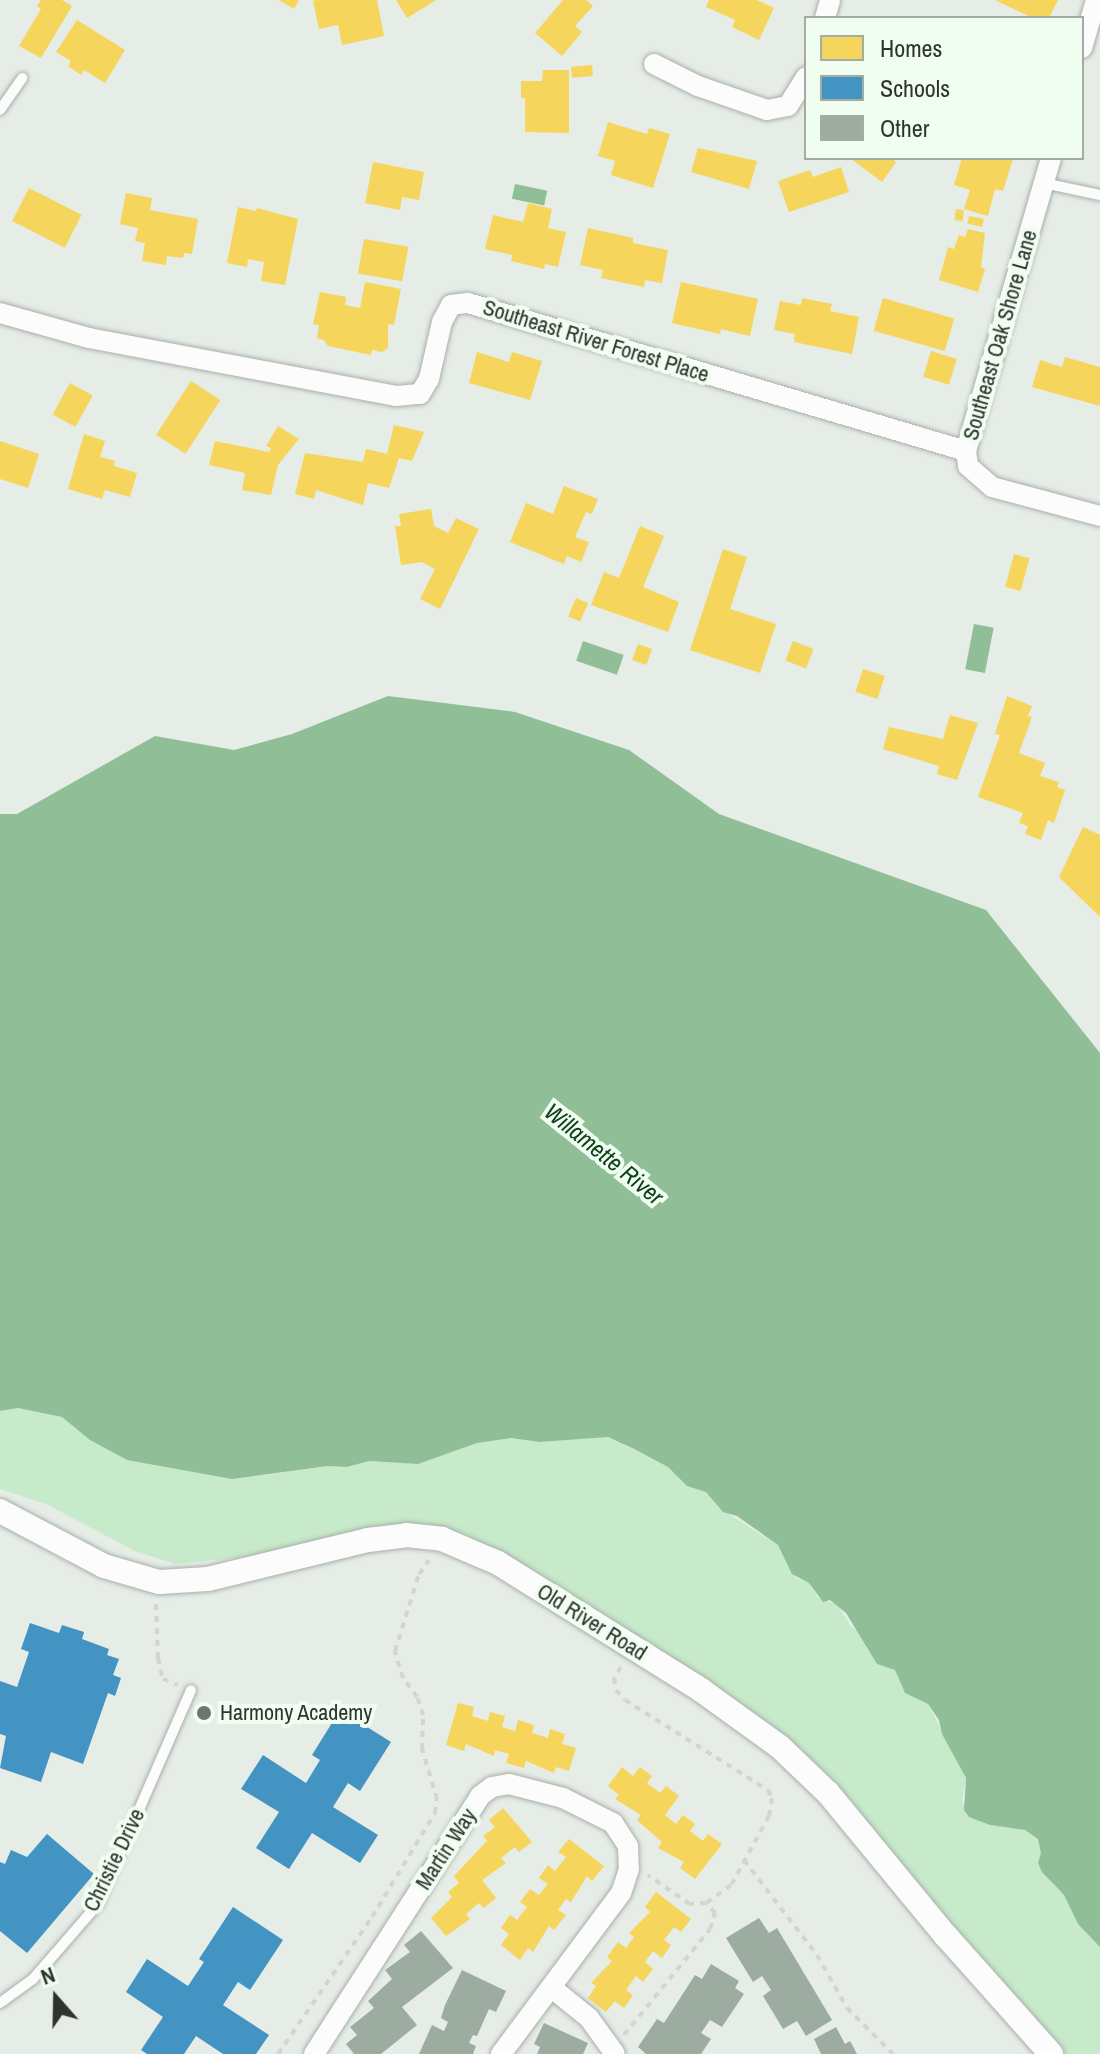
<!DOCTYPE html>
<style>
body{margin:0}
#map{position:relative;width:1100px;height:2054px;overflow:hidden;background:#e6ece6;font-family:"Archivo Narrow",sans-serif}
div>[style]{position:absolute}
.green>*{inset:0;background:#c6eaca}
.water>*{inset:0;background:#90be97;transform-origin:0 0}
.homes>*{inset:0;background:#f6d55c;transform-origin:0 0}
.schools>*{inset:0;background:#4393c3}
.building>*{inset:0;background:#9daca0}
.path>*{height:4px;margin-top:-2px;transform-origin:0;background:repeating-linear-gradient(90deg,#d2d5d3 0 6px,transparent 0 12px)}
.roads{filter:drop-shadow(0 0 2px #aaafaa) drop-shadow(0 0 2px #aaafaa)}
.service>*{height:10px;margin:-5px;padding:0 5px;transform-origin:5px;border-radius:5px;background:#fbfcfb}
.minor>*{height:20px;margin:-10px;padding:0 10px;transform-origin:10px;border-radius:10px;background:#fbfcfb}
.tertiary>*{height:24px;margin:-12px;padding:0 12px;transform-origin:12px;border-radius:12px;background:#fbfcfb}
.dots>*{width:22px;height:22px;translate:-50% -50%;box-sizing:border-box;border:4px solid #f0fdf1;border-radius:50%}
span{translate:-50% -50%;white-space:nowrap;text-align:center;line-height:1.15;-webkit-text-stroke:8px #f0fdf1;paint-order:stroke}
.street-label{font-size:22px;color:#2e332e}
.poi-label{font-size:22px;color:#2e332e}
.left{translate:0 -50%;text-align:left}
.water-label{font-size:24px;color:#103f1c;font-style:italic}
.legend{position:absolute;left:804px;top:16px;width:280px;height:144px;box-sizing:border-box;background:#f0fdf1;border:2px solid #a2aca3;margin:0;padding:10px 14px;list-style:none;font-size:24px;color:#2e332e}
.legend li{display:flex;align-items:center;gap:16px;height:40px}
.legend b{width:40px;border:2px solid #a2aca3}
.north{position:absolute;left:16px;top:1958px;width:80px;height:80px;-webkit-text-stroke:6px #f0fdf1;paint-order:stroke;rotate:340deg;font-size:22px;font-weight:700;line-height:32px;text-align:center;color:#2e332e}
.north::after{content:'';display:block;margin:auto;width:28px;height:36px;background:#2e332e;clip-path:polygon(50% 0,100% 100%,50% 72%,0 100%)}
</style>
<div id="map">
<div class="green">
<div style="clip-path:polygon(18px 1408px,62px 1417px,90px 1440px,127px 1460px,201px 1471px,259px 1476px,328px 1466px,347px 1467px,369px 1461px,418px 1464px,477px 1443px,511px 1438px,540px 1442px,608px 1437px,668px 1467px,687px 1486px,707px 1492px,719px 1508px,778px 1545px,797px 1579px,809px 1582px,818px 1598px,838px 1605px,851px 1627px,860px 1632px,877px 1664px,895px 1670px,905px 1693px,928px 1704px,966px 1778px,962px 1802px,990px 1825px,1025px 1830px,1038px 1839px,1052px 1883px,1064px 1895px,1078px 1924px,1100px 1947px,1100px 2054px,1060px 2054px,872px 1833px,540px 1576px,471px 1537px,409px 1525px,372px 1527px,271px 1554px,176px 1564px,135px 1551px,46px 1504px,0 1489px,0 1411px)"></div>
</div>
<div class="water">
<div style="left:515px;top:184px;width:33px;height:15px;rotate:12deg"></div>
<div style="left:974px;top:624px;width:20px;height:46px;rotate:11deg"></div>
<div style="left:583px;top:641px;width:43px;height:21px;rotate:19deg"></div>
<div style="clip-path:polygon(388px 696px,515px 712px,629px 750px,719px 814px,986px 910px,1100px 1053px,1100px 1947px,1078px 1924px,1064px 1895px,1042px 1872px,1038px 1863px,1041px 1853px,1038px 1839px,1025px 1830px,990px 1825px,969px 1817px,964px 1810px,966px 1778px,942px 1734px,939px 1720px,928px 1704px,905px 1693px,895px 1670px,877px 1664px,846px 1613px,830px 1600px,823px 1602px,809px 1583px,792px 1574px,778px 1545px,737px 1516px,723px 1512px,706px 1492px,687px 1486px,668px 1467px,634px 1449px,608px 1437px,540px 1442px,511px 1438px,477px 1443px,418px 1464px,369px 1461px,347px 1467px,328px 1466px,232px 1479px,127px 1460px,90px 1440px,62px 1417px,18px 1408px,0 1411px,0 814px,17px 814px,155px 736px,234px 750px,292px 734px)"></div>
</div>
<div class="homes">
<div style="clip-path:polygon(41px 0,62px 0,72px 6px,41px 58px,19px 46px,41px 9px,37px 6px)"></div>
<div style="clip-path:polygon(279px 0,299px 0,294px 9px)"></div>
<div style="clip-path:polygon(316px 0,377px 0,384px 36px,342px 45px,338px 25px,319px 29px,313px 1px)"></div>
<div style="clip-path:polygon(396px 0,436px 0,407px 18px)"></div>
<div style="clip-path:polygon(563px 0,586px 0,593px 6px,575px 26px,582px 32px,562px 56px,535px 33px)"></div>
<div style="clip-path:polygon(709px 0,757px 0,774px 8px,759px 40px,732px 27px,735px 20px,706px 7px)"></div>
<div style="clip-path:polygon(995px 0,1058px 0,1049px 18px,1033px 18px)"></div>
<div style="clip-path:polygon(77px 20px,125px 50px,105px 83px,84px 70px,81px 75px,68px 66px,71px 61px,56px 52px)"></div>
<div style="left:592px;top:65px;width:11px;height:21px;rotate:85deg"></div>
<div style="clip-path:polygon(543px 70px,569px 70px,569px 133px,525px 132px,525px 98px,521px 98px,521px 81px,542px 81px)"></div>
<div style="clip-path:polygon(608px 122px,647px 134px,649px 128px,670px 134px,653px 188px,611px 175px,615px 161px,598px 156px)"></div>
<div style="clip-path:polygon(698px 148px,757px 161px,749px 189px,691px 172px)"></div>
<div style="clip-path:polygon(850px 158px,891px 158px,896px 162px,882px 182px)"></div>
<div style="clip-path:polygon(962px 158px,1013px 159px,1003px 191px,995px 189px,988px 216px,964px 209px,970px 190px,954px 185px)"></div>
<div style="clip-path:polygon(373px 162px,424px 172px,419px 200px,402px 197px,400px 210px,365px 203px)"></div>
<div style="clip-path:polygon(841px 167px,849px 192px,789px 212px,778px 181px,810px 170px,813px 177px)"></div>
<div style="left:29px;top:188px;width:59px;height:37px;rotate:27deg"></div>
<div style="clip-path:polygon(126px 193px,152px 198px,150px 210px,198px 219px,192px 254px,184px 253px,183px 258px,167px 256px,166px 265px,142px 261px,145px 243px,135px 241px,138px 228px,120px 224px)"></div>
<div style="clip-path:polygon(528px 203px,552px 209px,548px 228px,566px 232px,558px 267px,545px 264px,544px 269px,511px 261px,512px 255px,485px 249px,493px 215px,523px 222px)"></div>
<div style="clip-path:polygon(238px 207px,256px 211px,257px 208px,298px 219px,285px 285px,261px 281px,264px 262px,248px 259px,247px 267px,227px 263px)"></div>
<div style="left:956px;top:209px;width:8px;height:11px;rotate:7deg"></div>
<div style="left:969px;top:216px;width:15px;height:8px;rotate:11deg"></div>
<div style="clip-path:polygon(588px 228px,633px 238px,633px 243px,668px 250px,662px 283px,645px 280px,644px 287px,601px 278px,603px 270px,580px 265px)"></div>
<div style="clip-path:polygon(968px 229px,985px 233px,981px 267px,985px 269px,978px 292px,939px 280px,948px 247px,954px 249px,959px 235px,965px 237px)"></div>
<div style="left:364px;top:239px;width:45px;height:35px;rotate:10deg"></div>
<div style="clip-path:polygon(365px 282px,401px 289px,394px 325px,388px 324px,388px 348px,382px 352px,372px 350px,371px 355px,328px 346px,324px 340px,317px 338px,319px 325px,313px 324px,320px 292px,346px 297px,345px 305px,360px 308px)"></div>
<div style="clip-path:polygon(681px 282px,758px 299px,750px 336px,721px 329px,720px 334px,672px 323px)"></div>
<div style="clip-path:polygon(802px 298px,832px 304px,830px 311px,859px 317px,852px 354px,794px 342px,795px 334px,774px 330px,780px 301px,801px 305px)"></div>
<div style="left:883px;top:298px;width:74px;height:34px;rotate:16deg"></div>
<div style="left:931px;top:351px;width:27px;height:27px;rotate:17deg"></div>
<div style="clip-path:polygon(477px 352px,509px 362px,512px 352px,542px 361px,530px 400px,469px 383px)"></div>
<div style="clip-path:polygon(1065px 357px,1100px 367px,1100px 406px,1032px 387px,1040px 360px,1062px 367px)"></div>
<div style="left:191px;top:381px;width:35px;height:64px;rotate:33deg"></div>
<div style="left:70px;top:383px;width:26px;height:36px;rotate:29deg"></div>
<div style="clip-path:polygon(394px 425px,424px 432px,412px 461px,399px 458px,389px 488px,368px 483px,363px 505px,316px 490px,314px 499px,295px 494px,305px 453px,363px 462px,366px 449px,387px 454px)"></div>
<div style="clip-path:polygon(278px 426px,299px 439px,278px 465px,271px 495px,242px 490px,245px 473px,209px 465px,215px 441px,269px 452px,271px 448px,266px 446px)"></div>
<div style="clip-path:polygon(84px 434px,105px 441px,100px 457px,115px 461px,114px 466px,137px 473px,130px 497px,105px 490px,102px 499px,68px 489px)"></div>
<div style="clip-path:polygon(0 441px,39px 454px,28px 488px,0 479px)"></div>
<div style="clip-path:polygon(564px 486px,598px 499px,592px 514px,586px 512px,575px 537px,589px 542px,581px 562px,567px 556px,564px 564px,510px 542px,526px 503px,553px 514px)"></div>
<div style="clip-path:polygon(431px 509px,434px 526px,448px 533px,456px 518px,479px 529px,440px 609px,420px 599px,435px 569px,422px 562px,401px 565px,395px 526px,401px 526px,399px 514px)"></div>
<div style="clip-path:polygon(640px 526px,664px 536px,643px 587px,679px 602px,668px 632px,591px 605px,604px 572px,619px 578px)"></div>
<div style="clip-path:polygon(723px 549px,747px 557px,730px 609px,776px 624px,760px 673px,690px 650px)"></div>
<div style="left:1014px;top:554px;width:16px;height:34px;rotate:15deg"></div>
<div style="left:576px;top:598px;width:13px;height:20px;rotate:23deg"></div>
<div style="left:793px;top:641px;width:22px;height:21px;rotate:21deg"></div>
<div style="left:638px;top:644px;width:15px;height:17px;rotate:20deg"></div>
<div style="left:863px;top:669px;width:23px;height:24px;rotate:18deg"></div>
<div style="clip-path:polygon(1007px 696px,1032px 706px,1028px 716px,1032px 717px,1019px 753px,1045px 763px,1040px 776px,1059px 782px,1057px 787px,1065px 790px,1054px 823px,1048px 820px,1041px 840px,1025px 834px,1028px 826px,1019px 823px,1023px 813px,978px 797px,1000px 735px,995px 734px)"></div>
<div style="clip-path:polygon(950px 715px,978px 723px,957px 780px,937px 774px,939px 766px,883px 749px,889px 727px,943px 739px)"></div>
<div style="clip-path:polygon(1083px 827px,1100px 835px,1100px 917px,1059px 877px)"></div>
<div style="clip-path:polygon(458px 1703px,474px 1707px,472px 1716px,488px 1721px,490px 1712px,505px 1716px,502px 1727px,515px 1731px,518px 1720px,534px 1725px,532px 1733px,548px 1738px,550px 1729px,565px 1734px,562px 1744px,576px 1748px,569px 1771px,556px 1767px,554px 1773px,526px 1761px,524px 1768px,506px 1763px,509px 1754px,495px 1750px,494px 1756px,466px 1744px,464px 1751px,446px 1745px)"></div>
<div style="clip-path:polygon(622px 1767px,633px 1776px,640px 1767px,652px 1776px,647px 1783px,660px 1793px,666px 1786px,679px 1796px,665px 1815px,676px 1824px,683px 1815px,695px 1824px,690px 1831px,703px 1841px,708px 1834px,722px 1844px,695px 1879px,680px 1868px,684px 1862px,658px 1848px,662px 1842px,637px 1820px,641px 1815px,615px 1799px,619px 1795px,608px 1786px)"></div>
<div style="clip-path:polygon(503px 1808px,532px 1842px,519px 1852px,515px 1847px,501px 1858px,506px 1863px,482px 1880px,496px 1898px,484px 1908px,479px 1903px,466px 1914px,470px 1919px,446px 1936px,431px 1918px,452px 1897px,448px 1892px,459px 1883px,454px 1876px,487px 1841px,483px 1836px,495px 1827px,489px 1820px)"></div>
<div style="clip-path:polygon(569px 1839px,604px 1866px,592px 1881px,587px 1876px,571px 1902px,566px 1899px,558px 1910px,566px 1915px,554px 1930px,549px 1926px,533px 1952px,528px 1948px,520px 1960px,501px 1945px,509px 1934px,501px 1928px,510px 1915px,517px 1920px,527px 1907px,520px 1902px,530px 1889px,539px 1895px,548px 1884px,539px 1878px,548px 1865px,555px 1871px,566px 1857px,558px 1852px)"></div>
<div style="clip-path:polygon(656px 1892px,691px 1919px,681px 1932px,674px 1927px,664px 1940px,671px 1945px,662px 1958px,653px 1951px,645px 1962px,653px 1969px,643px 1982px,636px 1976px,626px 1990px,633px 1995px,624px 2008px,615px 2001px,606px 2012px,588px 1998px,596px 1986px,591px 1983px,612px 1961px,607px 1957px,618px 1942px,626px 1948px,634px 1937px,629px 1933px,650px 1912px,645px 1907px)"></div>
</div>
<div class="schools">
<div style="clip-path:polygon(30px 1623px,59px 1633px,62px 1625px,84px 1632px,82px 1639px,109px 1649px,107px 1655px,119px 1659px,113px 1675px,121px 1678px,115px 1696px,108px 1693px,83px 1764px,51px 1752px,41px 1782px,0 1768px,6px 1736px,0 1734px,0 1681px,17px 1687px,29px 1652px,21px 1649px)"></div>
<div style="clip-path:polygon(340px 1710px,391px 1742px,360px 1791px,348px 1783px,333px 1807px,378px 1835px,360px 1863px,312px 1833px,289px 1869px,256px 1848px,279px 1812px,241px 1789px,263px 1755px,306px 1783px,320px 1760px,312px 1755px)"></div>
<div style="clip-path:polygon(47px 1834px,94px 1874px,27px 1953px,0 1931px,0 1862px,5px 1864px,11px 1850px,27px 1857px)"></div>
<div style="clip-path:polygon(233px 1907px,283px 1940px,250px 1990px,238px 1982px,223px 2005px,269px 2035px,256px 2054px,223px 2054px,196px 2036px,184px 2054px,147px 2054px,141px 2050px,163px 2017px,126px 1992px,147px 1959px,188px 1986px,204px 1962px,199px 1959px)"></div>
</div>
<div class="building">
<div style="clip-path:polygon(759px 1918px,769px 1933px,777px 1928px,832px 2020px,806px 2036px,797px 2021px,783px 2029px,763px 1996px,771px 1990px,762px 1976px,753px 1982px,726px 1938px)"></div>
<div style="clip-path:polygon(421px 1931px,453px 1968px,402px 2007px,417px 2025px,381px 2054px,354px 2054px,346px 2044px,357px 2035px,350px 2027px,374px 2008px,368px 2001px,392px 1979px,385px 1970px,410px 1952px,404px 1945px)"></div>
<div style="clip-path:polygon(711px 1964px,739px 1981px,735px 1988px,744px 1994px,722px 2027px,710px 2020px,701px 2033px,711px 2039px,701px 2054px,646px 2054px,638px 2047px,657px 2019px,664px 2023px,695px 1975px,702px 1979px)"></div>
<div style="clip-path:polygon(462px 1970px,506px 1991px,496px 2012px,489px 2009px,477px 2036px,473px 2035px,469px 2043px,476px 2046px,473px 2054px,419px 2054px,432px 2025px,444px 2031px,448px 2022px,441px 2018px,445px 2005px)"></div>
<div style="clip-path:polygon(544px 2023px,588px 2043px,583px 2054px,537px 2054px,540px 2047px,534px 2044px)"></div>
<div style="clip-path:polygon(836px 2027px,845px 2044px,850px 2041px,857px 2054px,821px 2054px,814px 2039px)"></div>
</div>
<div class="path">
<div style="left:156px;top:1604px;width:54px;rotate:87.9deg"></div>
<div style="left:158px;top:1658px;width:22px;rotate:77deg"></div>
<div style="left:163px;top:1679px;width:16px;rotate:22deg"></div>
<div style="left:621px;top:1667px;width:13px;rotate:122deg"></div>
<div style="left:614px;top:1678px;width:12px;rotate:81deg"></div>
<div style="left:616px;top:1690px;width:13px;rotate:48deg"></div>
<div style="left:625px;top:1700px;width:169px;rotate:32.2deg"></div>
<div style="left:768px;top:1790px;width:9px;rotate:63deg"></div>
<div style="left:772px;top:1798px;width:18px;rotate:99deg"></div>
<div style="left:769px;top:1816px;width:79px;rotate:118.8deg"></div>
<div style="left:731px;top:1885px;width:31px;rotate:144deg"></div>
<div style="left:706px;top:1903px;width:16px;rotate:176deg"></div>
<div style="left:690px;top:1904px;width:51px;rotate:-145.4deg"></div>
<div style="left:744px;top:1860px;width:120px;rotate:52.5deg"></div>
<div style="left:817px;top:1955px;width:61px;rotate:60.5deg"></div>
<div style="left:847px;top:2008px;width:65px;rotate:45deg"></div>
<div style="left:624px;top:2035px;width:136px;rotate:-50.9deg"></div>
<div style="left:710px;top:1929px;width:17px;rotate:-73deg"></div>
<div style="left:715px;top:1913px;width:13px;rotate:-132deg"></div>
<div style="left:278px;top:2054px;width:166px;rotate:-55.5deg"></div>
<div style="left:372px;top:1917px;width:122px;rotate:-58.8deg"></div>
<div style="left:435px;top:1813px;width:14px;rotate:-82deg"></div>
<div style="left:437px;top:1799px;width:52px;rotate:-106.7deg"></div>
<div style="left:422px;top:1749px;width:34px;rotate:-88deg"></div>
<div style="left:423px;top:1715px;width:19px;rotate:-108deg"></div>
<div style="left:417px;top:1697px;width:24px;rotate:-126deg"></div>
<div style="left:403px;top:1678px;width:28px;rotate:-107deg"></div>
<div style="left:395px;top:1651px;width:81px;rotate:-72.7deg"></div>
<div style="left:419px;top:1574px;width:17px;rotate:-54deg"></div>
</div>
<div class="roads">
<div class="service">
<div style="left:0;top:110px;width:39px;rotate:-55deg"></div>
<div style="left:1043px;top:183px;width:58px;rotate:11.9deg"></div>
<div style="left:0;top:2003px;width:41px;rotate:-36deg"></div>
<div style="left:33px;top:1979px;width:99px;rotate:-49.1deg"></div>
<div style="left:98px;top:1904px;width:233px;rotate:-66.5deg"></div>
</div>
<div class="minor">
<div style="left:825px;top:18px;width:19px;rotate:-74deg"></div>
<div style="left:1082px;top:48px;width:50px;rotate:-73.7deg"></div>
<div style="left:654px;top:64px;width:49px;rotate:26.6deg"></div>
<div style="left:698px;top:86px;width:73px;rotate:19.2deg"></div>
<div style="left:767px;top:110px;width:21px;rotate:-11deg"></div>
<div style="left:788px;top:106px;width:34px;rotate:-58deg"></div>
<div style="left:1051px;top:158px;width:305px;rotate:106.2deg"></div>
<div style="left:966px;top:451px;width:15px;rotate:82deg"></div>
<div style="left:968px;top:466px;width:32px;rotate:41deg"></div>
<div style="left:992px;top:487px;width:112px;rotate:15deg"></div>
<div style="left:0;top:313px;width:92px;rotate:15.7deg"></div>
<div style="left:89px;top:338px;width:312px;rotate:10.7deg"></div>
<div style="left:396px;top:396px;width:24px;rotate:-5deg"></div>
<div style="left:420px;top:394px;width:17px;rotate:-59deg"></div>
<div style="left:429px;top:379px;width:58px;rotate:-77.2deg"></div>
<div style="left:442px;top:322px;width:19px;rotate:-62deg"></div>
<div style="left:451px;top:305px;width:17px;rotate:-7deg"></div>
<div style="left:468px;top:303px;width:520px;rotate:16.55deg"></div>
<div style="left:552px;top:1988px;width:48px;rotate:39deg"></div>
<div style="left:589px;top:2018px;width:44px;rotate:54.2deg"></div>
<div style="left:314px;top:2054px;width:307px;rotate:-57.2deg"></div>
<div style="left:480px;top:1796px;width:15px;rotate:-37deg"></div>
<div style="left:492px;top:1787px;width:17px;rotate:-10deg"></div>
<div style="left:509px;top:1784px;width:56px;rotate:14.5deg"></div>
<div style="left:563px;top:1798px;width:56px;rotate:26.6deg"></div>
<div style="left:613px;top:1823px;width:27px;rotate:57deg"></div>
<div style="left:628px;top:1846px;width:23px;rotate:88deg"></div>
<div style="left:629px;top:1869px;width:25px;rotate:108deg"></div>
<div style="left:621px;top:1893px;width:201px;rotate:126.7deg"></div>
</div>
<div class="tertiary">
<div style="left:0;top:1511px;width:118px;rotate:27.9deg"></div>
<div style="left:104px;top:1566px;width:57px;rotate:16.2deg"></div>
<div style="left:159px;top:1582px;width:49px;rotate:-3.5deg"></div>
<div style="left:208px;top:1579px;width:165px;rotate:-13.7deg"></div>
<div style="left:368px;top:1540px;width:38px;rotate:-7deg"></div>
<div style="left:406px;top:1535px;width:36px;rotate:6deg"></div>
<div style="left:442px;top:1539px;width:61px;rotate:23.2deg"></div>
<div style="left:498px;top:1563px;width:239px;rotate:32deg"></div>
<div style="left:701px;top:1690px;width:97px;rotate:35.8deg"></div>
<div style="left:780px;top:1747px;width:66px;rotate:43.8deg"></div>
<div style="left:828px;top:1793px;width:185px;rotate:50.5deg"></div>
<div style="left:946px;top:1936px;width:158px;rotate:48.3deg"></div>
</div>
</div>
<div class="dots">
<div style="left:204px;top:1713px;background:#6e746e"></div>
</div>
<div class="street-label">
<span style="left:1000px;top:335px;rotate:-74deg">Southeast Oak Shore Lane</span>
<span style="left:596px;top:341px;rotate:17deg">Southeast River Forest Place</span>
<span style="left:592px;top:1622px;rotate:32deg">Old River Road</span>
<span style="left:446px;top:1849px;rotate:-57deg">Martin Way</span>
<span style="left:114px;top:1860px;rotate:-64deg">Christie Drive</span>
</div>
<div class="poi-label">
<span class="left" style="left:220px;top:1713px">Harmony Academy</span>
</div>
<div class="water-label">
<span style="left:604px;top:1154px;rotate:39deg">Willamette River</span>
</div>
<ul class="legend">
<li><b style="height:22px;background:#f6d55c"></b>Homes</li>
<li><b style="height:22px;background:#4393c3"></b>Schools</li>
<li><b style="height:22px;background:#9daca0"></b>Other</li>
</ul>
<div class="north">N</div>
</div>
